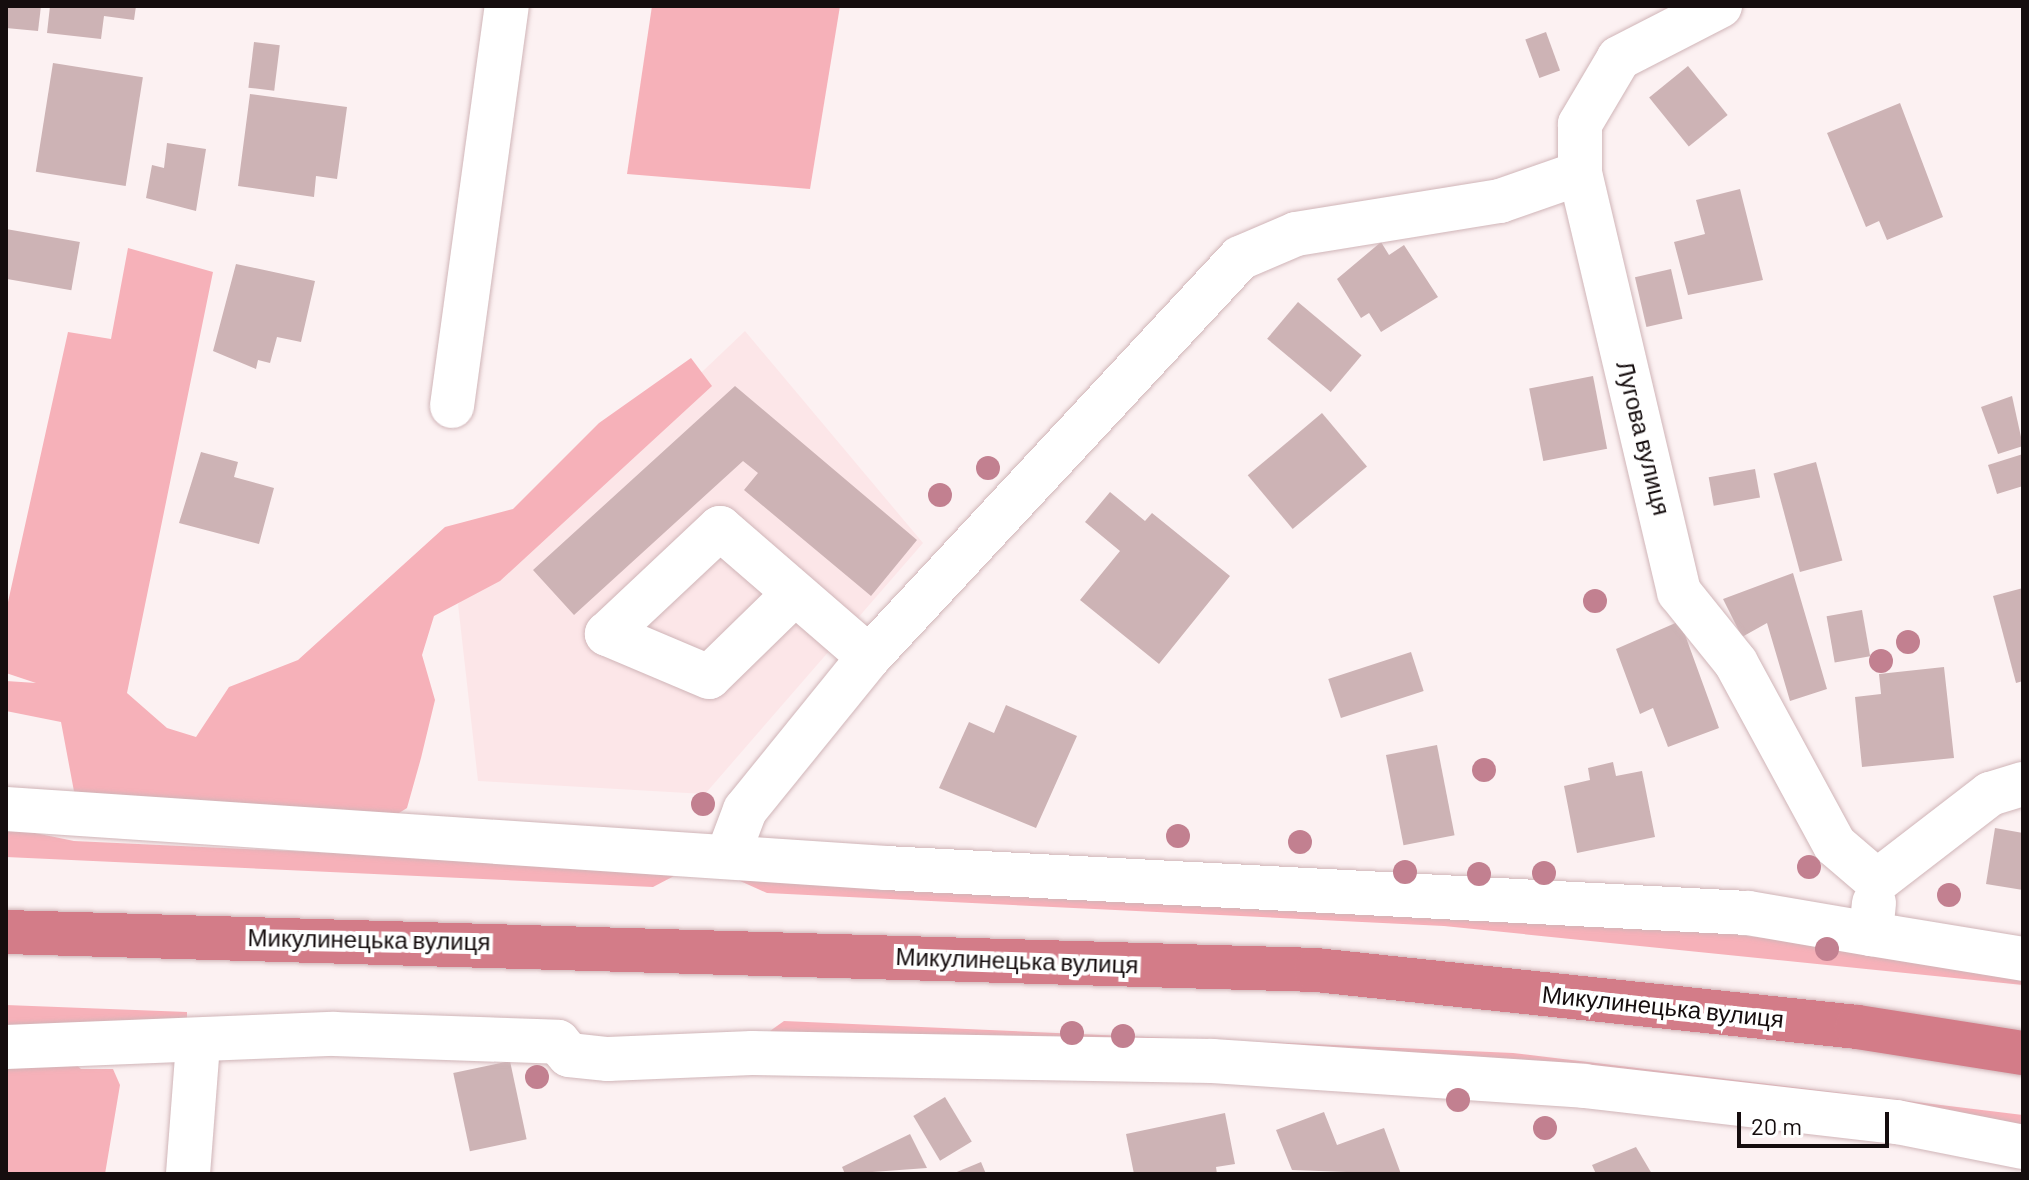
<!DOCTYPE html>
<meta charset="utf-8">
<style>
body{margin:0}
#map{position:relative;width:2029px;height:1180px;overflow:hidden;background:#fcf1f2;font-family:Barlow,sans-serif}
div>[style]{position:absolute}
.built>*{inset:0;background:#fce6e8}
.green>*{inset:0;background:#f6b1b9}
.building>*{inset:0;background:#cdb3b5;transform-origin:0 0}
.roads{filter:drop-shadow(0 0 2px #d0b5b8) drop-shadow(0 0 2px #d0b5b8)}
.minor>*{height:44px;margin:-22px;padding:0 22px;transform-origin:22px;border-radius:22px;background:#fff}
.highway>*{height:44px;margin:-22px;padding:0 22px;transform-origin:22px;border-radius:22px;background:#d37c88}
.trees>*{width:24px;height:24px;margin:-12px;border-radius:50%;background:#c28090}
span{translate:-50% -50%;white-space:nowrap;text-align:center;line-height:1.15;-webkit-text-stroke:8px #fff;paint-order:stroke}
.street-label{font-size:24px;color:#150d0e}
.frame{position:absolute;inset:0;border:8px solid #150d0e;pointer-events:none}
.scale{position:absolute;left:1737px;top:1112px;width:152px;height:36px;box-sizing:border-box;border:4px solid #150d0e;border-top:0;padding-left:10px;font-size:24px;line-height:28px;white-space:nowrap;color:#150d0e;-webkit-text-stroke:6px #fff;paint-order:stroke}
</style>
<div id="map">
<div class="built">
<div style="clip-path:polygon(745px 331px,923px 543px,705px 794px,478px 781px,458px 604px)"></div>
</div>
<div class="green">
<div style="clip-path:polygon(652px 6px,840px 6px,810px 189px,627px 174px)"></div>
<div style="clip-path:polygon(128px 248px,213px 272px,127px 693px,167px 728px,196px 737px,229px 687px,298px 660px,445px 527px,513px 509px,599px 423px,691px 358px,712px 386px,500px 581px,434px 616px,422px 655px,435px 700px,421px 758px,407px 808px,380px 825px,79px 818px,61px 722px,6px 711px,6px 681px,36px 683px,6px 673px,6px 611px,68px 332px,111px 339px)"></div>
<div style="clip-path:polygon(6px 827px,74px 841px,657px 868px,674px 876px,653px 887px,6px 857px)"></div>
<div style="clip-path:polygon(738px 880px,1694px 930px,2023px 967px,2023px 985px,1444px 926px,767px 893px)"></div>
<div style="clip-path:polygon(6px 1005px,187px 1012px,187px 1026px,6px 1029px)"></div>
<div style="clip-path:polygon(784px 1021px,1513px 1053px,2023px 1115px,2023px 1139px,774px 1036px,770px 1031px)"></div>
<div style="clip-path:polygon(71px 1060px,81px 1069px,113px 1069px,120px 1085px,105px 1174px,6px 1174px,6px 1062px)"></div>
</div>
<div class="building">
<div style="clip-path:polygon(6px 6px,41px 6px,38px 31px,6px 28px)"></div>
<div style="clip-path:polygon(50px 6px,136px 6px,134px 20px,104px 16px,101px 39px,47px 33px)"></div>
<div style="left:1546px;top:32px;width:41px;height:22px;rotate:70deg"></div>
<div style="left:254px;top:42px;width:26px;height:46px;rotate:7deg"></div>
<div style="left:53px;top:63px;width:91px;height:110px;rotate:9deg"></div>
<div style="left:1688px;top:66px;width:63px;height:50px;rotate:51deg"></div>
<div style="clip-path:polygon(250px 94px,347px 107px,337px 179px,316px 176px,314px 197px,238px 186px)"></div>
<div style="clip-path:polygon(1900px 103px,1943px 217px,1887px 240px,1879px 221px,1866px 227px,1827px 133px)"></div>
<div style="clip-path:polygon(167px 143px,206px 149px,196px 211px,146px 198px,152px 165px,164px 168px)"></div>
<div style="clip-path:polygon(1740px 189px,1763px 280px,1688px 295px,1674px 242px,1705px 234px,1696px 200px)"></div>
<div style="left:6px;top:229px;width:75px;height:49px;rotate:10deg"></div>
<div style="clip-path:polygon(1381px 242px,1389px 255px,1404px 245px,1438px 297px,1381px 332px,1369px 313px,1361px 318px,1337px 279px)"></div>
<div style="clip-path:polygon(236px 264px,315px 281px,301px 342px,277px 337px,270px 363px,258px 360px,256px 369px,213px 351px)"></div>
<div style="left:1671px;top:269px;width:51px;height:37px;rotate:77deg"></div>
<div style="left:1298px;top:302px;width:83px;height:48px;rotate:40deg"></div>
<div style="left:1593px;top:376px;width:74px;height:65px;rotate:79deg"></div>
<div style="clip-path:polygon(735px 386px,917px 540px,871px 596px,744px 490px,758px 473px,743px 461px,574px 615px,533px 570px)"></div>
<div style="clip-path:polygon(2012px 396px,2023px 446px,1998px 454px,1981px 407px)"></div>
<div style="left:1322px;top:413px;width:70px;height:97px;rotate:50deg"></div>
<div style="clip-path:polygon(201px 452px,238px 462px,234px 477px,274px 488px,259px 544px,179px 523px)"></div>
<div style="clip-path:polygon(2023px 454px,2023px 486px,1997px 494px,1988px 465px)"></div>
<div style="left:1816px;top:462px;width:102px;height:44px;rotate:75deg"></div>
<div style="left:1755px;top:469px;width:29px;height:47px;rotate:80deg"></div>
<div style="clip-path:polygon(1110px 492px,1145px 521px,1152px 513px,1230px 576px,1159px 664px,1080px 600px,1120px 551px,1085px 522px)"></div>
<div style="clip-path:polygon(1793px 573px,1827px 689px,1790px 701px,1767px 623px,1742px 637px,1723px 599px)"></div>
<div style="clip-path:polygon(2023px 588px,2023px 681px,2016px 683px,1993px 596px)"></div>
<div style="left:1862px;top:610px;width:47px;height:36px;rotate:80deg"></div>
<div style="clip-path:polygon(1680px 621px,1719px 728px,1668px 747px,1653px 708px,1640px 714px,1616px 649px)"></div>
<div style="left:1411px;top:652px;width:41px;height:87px;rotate:72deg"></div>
<div style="clip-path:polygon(1944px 667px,1954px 758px,1862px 767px,1855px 697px,1881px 694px,1879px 674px)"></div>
<div style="clip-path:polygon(1006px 705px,1077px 736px,1036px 828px,939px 788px,969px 722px,994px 733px)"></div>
<div style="left:1437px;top:745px;width:92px;height:52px;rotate:79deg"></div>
<div style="clip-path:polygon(1613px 762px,1616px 776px,1642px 771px,1655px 837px,1577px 853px,1564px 786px,1590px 780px,1588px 768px)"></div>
<div style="clip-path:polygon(1995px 828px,2023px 833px,2023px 890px,1986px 884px)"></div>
<div style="left:510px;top:1061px;width:80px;height:58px;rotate:78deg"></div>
<div style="left:945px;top:1097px;width:52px;height:37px;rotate:59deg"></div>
<div style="clip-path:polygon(1324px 1112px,1337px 1145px,1384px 1128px,1401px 1174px,1292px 1170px,1276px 1130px)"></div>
<div style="clip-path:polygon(1225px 1113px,1235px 1164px,1216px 1167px,1217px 1174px,1134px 1174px,1126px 1134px)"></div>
<div style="clip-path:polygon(910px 1134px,927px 1168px,845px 1174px,842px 1167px)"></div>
<div style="clip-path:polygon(1636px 1147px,1652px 1174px,1596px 1174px,1592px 1165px)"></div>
<div style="clip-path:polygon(981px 1162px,986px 1174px,952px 1174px)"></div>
</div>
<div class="roads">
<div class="minor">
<div style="left:1720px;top:6px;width:114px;rotate:152.8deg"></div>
<div style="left:1619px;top:58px;width:77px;rotate:120.6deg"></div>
<div style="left:1580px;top:124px;width:49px;rotate:90deg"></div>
<div style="left:1580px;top:173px;width:431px;rotate:76.7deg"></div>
<div style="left:1679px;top:592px;width:91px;rotate:51.2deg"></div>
<div style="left:1736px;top:663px;width:207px;rotate:61.5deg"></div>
<div style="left:1835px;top:845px;width:55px;rotate:40.6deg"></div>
<div style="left:452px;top:406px;width:404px;rotate:-82.2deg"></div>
<div style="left:793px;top:595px;width:117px;rotate:135.7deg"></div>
<div style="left:709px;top:677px;width:111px;rotate:-157.1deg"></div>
<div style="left:607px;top:634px;width:155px;rotate:-43.2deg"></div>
<div style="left:720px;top:528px;width:197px;rotate:40.9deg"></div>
<div style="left:6px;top:809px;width:882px;rotate:3.84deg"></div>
<div style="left:886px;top:868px;width:863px;rotate:2.99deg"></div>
<div style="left:1748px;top:913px;width:125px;rotate:9.7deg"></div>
<div style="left:728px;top:855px;width:48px;rotate:-69.3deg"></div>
<div style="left:745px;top:810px;width:197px;rotate:-51deg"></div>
<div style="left:869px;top:657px;width:545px;rotate:-47.08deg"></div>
<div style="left:1240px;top:258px;width:61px;rotate:-23.2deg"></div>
<div style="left:1296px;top:234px;width:207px;rotate:-9.2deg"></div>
<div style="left:1500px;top:201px;width:85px;rotate:-19.3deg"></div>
<div style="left:1877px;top:881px;width:143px;rotate:-37.6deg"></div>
<div style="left:1990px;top:794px;width:34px;rotate:-17deg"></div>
<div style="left:1874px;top:903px;width:31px;rotate:96deg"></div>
<div style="left:1871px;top:934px;width:154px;rotate:9.3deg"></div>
<div style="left:6px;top:1047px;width:328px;rotate:-2.3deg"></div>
<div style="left:334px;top:1034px;width:224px;rotate:2deg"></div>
<div style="left:558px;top:1042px;width:17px;rotate:50deg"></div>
<div style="left:569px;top:1055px;width:39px;rotate:6deg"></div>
<div style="left:608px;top:1059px;width:144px;rotate:-2.4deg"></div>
<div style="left:752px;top:1053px;width:460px;rotate:1deg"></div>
<div style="left:1212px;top:1061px;width:373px;rotate:3.8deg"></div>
<div style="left:1584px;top:1086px;width:315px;rotate:6.6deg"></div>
<div style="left:1897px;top:1122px;width:128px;rotate:11.2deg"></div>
<div style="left:188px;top:1174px;width:130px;rotate:-85.6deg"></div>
</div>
<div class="highway">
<div style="left:6px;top:932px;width:1311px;rotate:1.66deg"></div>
<div style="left:1316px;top:970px;width:544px;rotate:6.01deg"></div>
<div style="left:1857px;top:1027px;width:168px;rotate:8.9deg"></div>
</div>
</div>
<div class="trees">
<div style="left:988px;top:468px"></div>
<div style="left:940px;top:495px"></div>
<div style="left:1595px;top:601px"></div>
<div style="left:1908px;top:642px"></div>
<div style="left:1881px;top:661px"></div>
<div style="left:1484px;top:770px"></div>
<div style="left:703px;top:804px"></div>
<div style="left:1178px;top:836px"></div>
<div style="left:1300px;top:842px"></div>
<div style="left:1809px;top:867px"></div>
<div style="left:1405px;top:872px"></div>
<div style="left:1544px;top:873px"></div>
<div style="left:1479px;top:874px"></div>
<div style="left:1949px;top:895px"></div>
<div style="left:1827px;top:949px"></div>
<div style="left:1072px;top:1033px"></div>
<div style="left:1123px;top:1036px"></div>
<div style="left:537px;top:1077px"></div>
<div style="left:1458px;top:1100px"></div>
<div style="left:1545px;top:1128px"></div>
</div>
<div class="street-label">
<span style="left:1644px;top:438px;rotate:76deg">Лугова вулиця</span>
<span style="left:369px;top:939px;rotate:1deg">Микулинецька вулиця</span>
<span style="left:1017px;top:960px;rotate:2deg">Микулинецька вулиця</span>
<span style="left:1663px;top:1006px;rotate:6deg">Микулинецька вулиця</span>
</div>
<div class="frame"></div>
<div class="scale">20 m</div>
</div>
